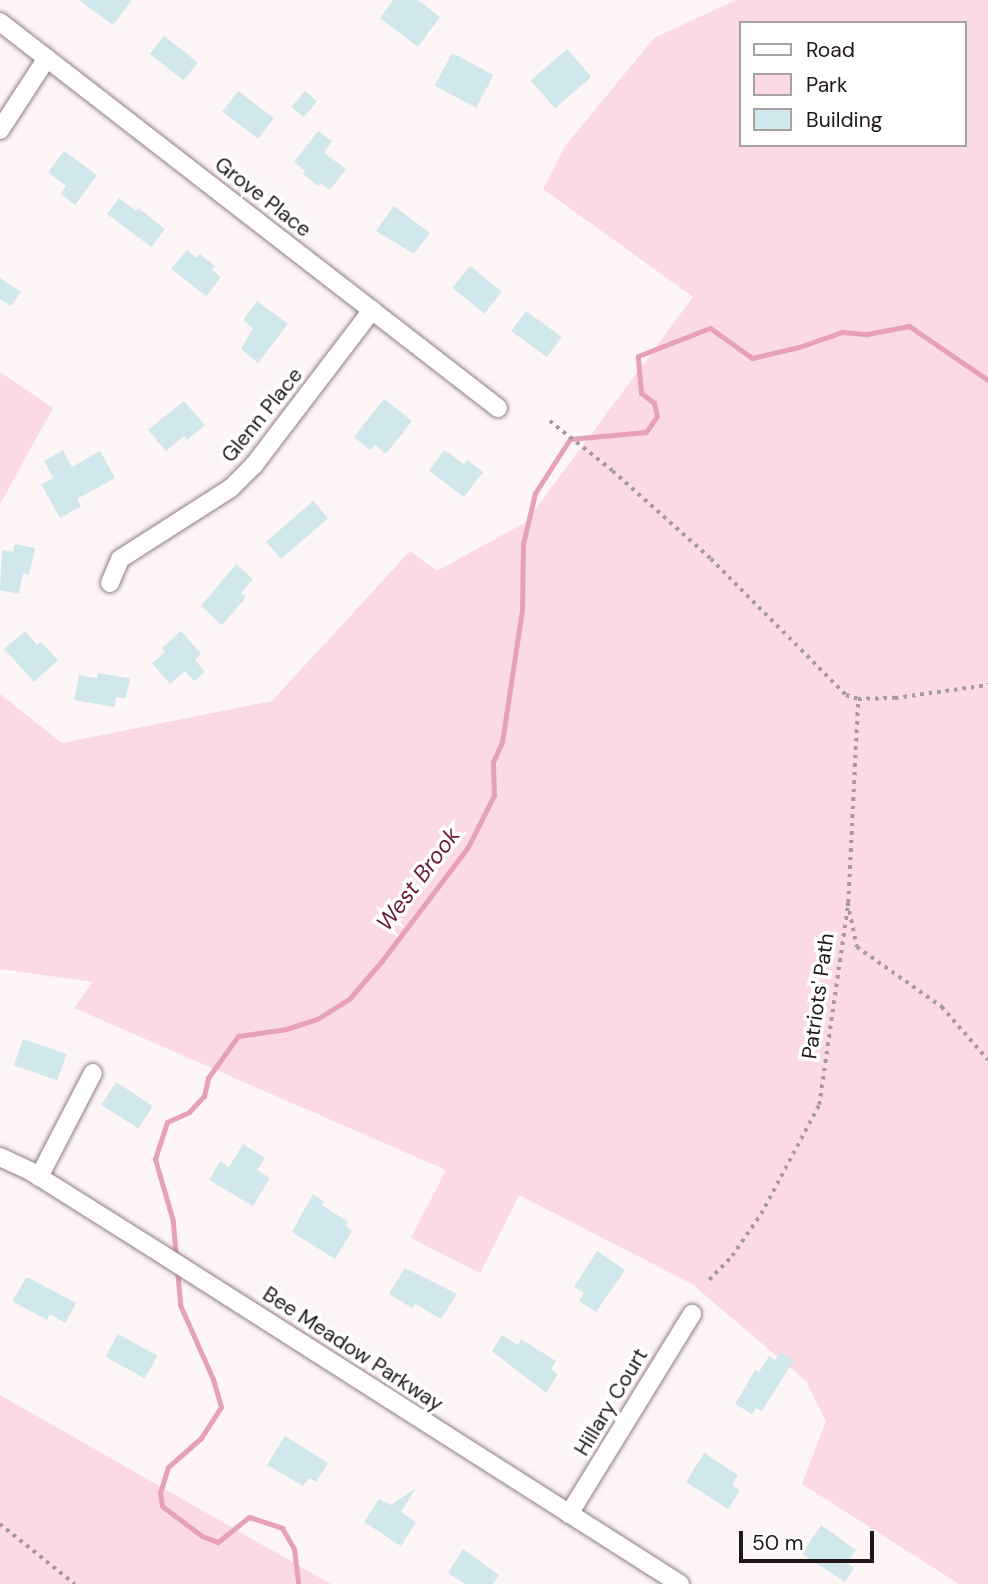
<!DOCTYPE html>
<style>
body{margin:0}
#map{position:relative;width:988px;height:1584px;overflow:hidden;background:#fef5f7;font-family:"DM Sans",sans-serif}
div>[style]{position:absolute}
.green>*{inset:0;background:#fbdae3}
.stream>*{height:5px;margin:-2.5px;padding:0 2.5px;transform-origin:2.5px;border-radius:2.5px;background:#e7a1b7}
.building>*{inset:0;background:#d0e7ec;transform-origin:0 0}
.path>*{height:3.5px;margin-top:-1.75px;transform-origin:0;background:repeating-linear-gradient(90deg,#a49b9d 0 3.5px,transparent 0 8.5px)}
.roads{filter:drop-shadow(0 0 2px #907c82) drop-shadow(0 0 2px #907c82)}
.minor>*{height:18px;margin:-9px;padding:0 9px;transform-origin:9px;border-radius:9px;background:#fff}
span{translate:-50% -50%;white-space:nowrap;text-align:center;line-height:1.15;-webkit-text-stroke:7px #fff;paint-order:stroke}
.street-label{font-size:21px;color:#1f1719}
.water-label{font-size:23px;color:#6a1a3d;font-style:italic}
.legend{position:absolute;left:739px;top:21px;width:228px;height:126px;box-sizing:border-box;background:#fff;border:2px solid #a5a2a3;margin:0;padding:9px 12px;list-style:none;font-size:21px;color:#1f1719}
.legend li{display:flex;align-items:center;gap:14px;height:35px}
.legend b{width:35px;border:2px solid #a5a2a3}
.scale{position:absolute;left:739px;top:1531px;width:135px;height:32px;box-sizing:border-box;border:4px solid #1f1719;border-top:0;padding-left:9px;font-size:21px;line-height:24px;white-space:nowrap;color:#1f1719;-webkit-text-stroke:5px #fff;paint-order:stroke}
</style>
<div id="map">
<div class="green">
<div style="clip-path:polygon(evenodd,736px 0,988px 0,988px 1584px,959px 1584px,802px 1484px,826px 1421px,806px 1381px,692px 1284px,519px 1195px,480px 1273px,411px 1238px,446px 1170px,74px 1008px,93px 982px,0 969px,0 694px,62px 743px,272px 701px,410px 551px,437px 571px,526px 522px,693px 297px,543px 189px,566px 145px,654px 38px,736px 0,741px 23px,965px 23px,965px 145px,741px 145px,741px 23px)"></div>
<div style="clip-path:polygon(0 372px,53px 408px,0 504px)"></div>
<div style="clip-path:polygon(0 1395px,331px 1584px,0 1584px)"></div>
</div>
<div class="stream">
<div style="left:176px;top:1258px;width:37px;rotate:-95deg"></div>
<div style="left:173px;top:1221px;width:65px;rotate:-106.2deg"></div>
<div style="left:155px;top:1159px;width:39px;rotate:-72deg"></div>
<div style="left:167px;top:1122px;width:24px;rotate:-24deg"></div>
<div style="left:189px;top:1112px;width:22px;rotate:-47deg"></div>
<div style="left:204px;top:1096px;width:18px;rotate:-77deg"></div>
<div style="left:208px;top:1078px;width:52px;rotate:-54.5deg"></div>
<div style="left:238px;top:1036px;width:49px;rotate:-8.3deg"></div>
<div style="left:286px;top:1029px;width:33px;rotate:-18deg"></div>
<div style="left:317px;top:1019px;width:39px;rotate:-32deg"></div>
<div style="left:350px;top:998px;width:48px;rotate:-49.3deg"></div>
<div style="left:381px;top:962px;width:144px;rotate:-52.9deg"></div>
<div style="left:468px;top:847px;width:58px;rotate:-63.4deg"></div>
<div style="left:494px;top:795px;width:33px;rotate:-92deg"></div>
<div style="left:493px;top:762px;width:22px;rotate:-66deg"></div>
<div style="left:502px;top:742px;width:134px;rotate:-81.4deg"></div>
<div style="left:522px;top:609px;width:65px;rotate:-89.1deg"></div>
<div style="left:523px;top:544px;width:52px;rotate:-76.8deg"></div>
<div style="left:535px;top:493px;width:64px;rotate:-57.1deg"></div>
<div style="left:570px;top:439px;width:76px;rotate:-5.3deg"></div>
<div style="left:646px;top:432px;width:19px;rotate:-55deg"></div>
<div style="left:657px;top:416px;width:13px;rotate:-103deg"></div>
<div style="left:654px;top:403px;width:16px;rotate:-142deg"></div>
<div style="left:641px;top:393px;width:37px;rotate:-95deg"></div>
<div style="left:638px;top:356px;width:77px;rotate:-21.3deg"></div>
<div style="left:710px;top:328px;width:52px;rotate:35.5deg"></div>
<div style="left:752px;top:358px;width:48px;rotate:-13.2deg"></div>
<div style="left:799px;top:347px;width:46px;rotate:-19.2deg"></div>
<div style="left:842px;top:332px;width:25px;rotate:5deg"></div>
<div style="left:867px;top:334px;width:43px;rotate:-10.8deg"></div>
<div style="left:909px;top:326px;width:96px;rotate:34.4deg"></div>
<div style="left:177px;top:1268px;width:37px;rotate:85deg"></div>
<div style="left:180px;top:1305px;width:81px;rotate:66deg"></div>
<div style="left:213px;top:1379px;width:29px;rotate:74deg"></div>
<div style="left:221px;top:1407px;width:37px;rotate:123deg"></div>
<div style="left:201px;top:1438px;width:44px;rotate:138.7deg"></div>
<div style="left:168px;top:1467px;width:27px;rotate:107deg"></div>
<div style="left:160px;top:1493px;width:13px;rotate:81deg"></div>
<div style="left:162px;top:1506px;width:50px;rotate:36.9deg"></div>
<div style="left:202px;top:1536px;width:17px;rotate:21deg"></div>
<div style="left:218px;top:1542px;width:40px;rotate:-39deg"></div>
<div style="left:249px;top:1517px;width:35px;rotate:18deg"></div>
<div style="left:282px;top:1528px;width:24px;rotate:60deg"></div>
<div style="left:294px;top:1549px;width:35px;rotate:83deg"></div>
</div>
<div class="building">
<div style="clip-path:polygon(79px 0,132px 0,113px 25px)"></div>
<div style="clip-path:polygon(393px 0,418px 0,440px 17px,418px 47px,380px 18px)"></div>
<div style="left:164px;top:36px;width:43px;height:23px;rotate:38deg"></div>
<div style="left:567px;top:49px;width:37px;height:48px;rotate:49deg"></div>
<div style="left:452px;top:53px;width:47px;height:37px;rotate:28deg"></div>
<div style="left:238px;top:91px;width:45px;height:26px;rotate:37deg"></div>
<div style="left:305px;top:91px;width:16px;height:21px;rotate:40deg"></div>
<div style="clip-path:polygon(318px 131px,332px 141px,324px 153px,346px 169px,330px 190px,321px 183px,318px 186px,303px 174px,305px 171px,294px 162px)"></div>
<div style="clip-path:polygon(64px 151px,97px 175px,75px 205px,61px 194px,66px 186px,48px 172px)"></div>
<div style="clip-path:polygon(119px 198px,136px 211px,138px 208px,165px 229px,151px 247px,107px 214px)"></div>
<div style="clip-path:polygon(394px 206px,430px 233px,414px 254px,376px 231px)"></div>
<div style="clip-path:polygon(187px 250px,197px 258px,200px 254px,215px 266px,212px 270px,221px 277px,206px 296px,171px 269px)"></div>
<div style="left:470px;top:266px;width:41px;height:28px;rotate:39deg"></div>
<div style="clip-path:polygon(0 278px,21px 292px,11px 306px,0 299px)"></div>
<div style="clip-path:polygon(257px 301px,288px 324px,258px 363px,241px 349px,253px 328px,243px 320px)"></div>
<div style="left:526px;top:311px;width:44px;height:25px;rotate:36deg"></div>
<div style="clip-path:polygon(384px 399px,412px 421px,386px 454px,375px 445px,370px 450px,354px 437px)"></div>
<div style="clip-path:polygon(184px 401px,205px 425px,187px 440px,184px 436px,166px 451px,148px 430px)"></div>
<div style="clip-path:polygon(63px 450px,72px 467px,100px 451px,115px 478px,77px 499px,81px 506px,60px 518px,41px 484px,53px 478px,44px 461px)"></div>
<div style="clip-path:polygon(444px 450px,464px 464px,467px 460px,483px 472px,464px 497px,429px 471px)"></div>
<div style="left:313px;top:501px;width:23px;height:62px;rotate:49deg"></div>
<div style="clip-path:polygon(15px 544px,35px 548px,29px 575px,23px 573px,19px 594px,0 590px,2px 550px,13px 552px)"></div>
<div style="clip-path:polygon(236px 564px,253px 579px,241px 593px,246px 597px,222px 625px,201px 606px)"></div>
<div style="clip-path:polygon(25px 631px,37px 645px,41px 642px,58px 660px,34px 682px,4px 649px)"></div>
<div style="clip-path:polygon(181px 631px,201px 654px,195px 660px,205px 672px,194px 681px,185px 671px,170px 684px,152px 663px,165px 652px,162px 648px)"></div>
<div style="clip-path:polygon(98px 673px,130px 678px,126px 698px,116px 697px,115px 707px,74px 700px,79px 675px,97px 678px)"></div>
<div style="left:23px;top:1039px;width:46px;height:28px;rotate:19deg"></div>
<div style="left:116px;top:1082px;width:44px;height:27px;rotate:33deg"></div>
<div style="clip-path:polygon(243px 1144px,265px 1158px,257px 1170px,270px 1178px,253px 1206px,209px 1180px,220px 1161px,229px 1167px)"></div>
<div style="clip-path:polygon(313px 1194px,324px 1202px,322px 1205px,348px 1222px,346px 1226px,352px 1231px,335px 1259px,292px 1232px)"></div>
<div style="clip-path:polygon(597px 1251px,625px 1270px,596px 1312px,579px 1301px,584px 1293px,574px 1287px)"></div>
<div style="clip-path:polygon(405px 1268px,457px 1294px,441px 1319px,415px 1304px,412px 1308px,389px 1294px)"></div>
<div style="clip-path:polygon(27px 1277px,76px 1303px,65px 1323px,50px 1314px,47px 1320px,12px 1301px)"></div>
<div style="left:118px;top:1334px;width:45px;height:26px;rotate:29deg"></div>
<div style="clip-path:polygon(502px 1335px,518px 1345px,521px 1339px,556px 1361px,551px 1369px,558px 1374px,546px 1393px,492px 1351px)"></div>
<div style="clip-path:polygon(781px 1352px,794px 1360px,762px 1411px,756px 1408px,752px 1414px,735px 1404px,755px 1370px,759px 1372px,769px 1356px,775px 1360px)"></div>
<div style="clip-path:polygon(285px 1436px,328px 1463px,316px 1482px,309px 1478px,303px 1486px,267px 1465px)"></div>
<div style="clip-path:polygon(704px 1453px,738px 1475px,732px 1485px,740px 1490px,728px 1509px,686px 1482px)"></div>
<div style="clip-path:polygon(416px 1488px,401px 1512px,416px 1522px,401px 1546px,364px 1522px,379px 1499px,391px 1505px)"></div>
<div style="clip-path:polygon(821px 1525px,856px 1550px,847px 1563px,854px 1568px,845px 1582px,802px 1554px)"></div>
<div style="clip-path:polygon(463px 1549px,499px 1575px,493px 1584px,465px 1584px,448px 1573px)"></div>
</div>
<div class="path">
<div style="left:550px;top:421px;width:80px;rotate:38.4deg"></div>
<div style="left:613px;top:471px;width:132px;rotate:41.9deg"></div>
<div style="left:711px;top:559px;width:192px;rotate:45.2deg"></div>
<div style="left:846px;top:695px;width:13px;rotate:18deg"></div>
<div style="left:858px;top:699px;width:37px;rotate:-2deg"></div>
<div style="left:895px;top:698px;width:94px;rotate:-8deg"></div>
<div style="left:848px;top:903px;width:204px;rotate:-87.2deg"></div>
<div style="left:709px;top:1280px;width:33px;rotate:-46deg"></div>
<div style="left:732px;top:1256px;width:51px;rotate:-55.4deg"></div>
<div style="left:761px;top:1214px;width:123px;rotate:-62deg"></div>
<div style="left:819px;top:1105px;width:204px;rotate:-81.8deg"></div>
<div style="left:848px;top:903px;width:45px;rotate:78.4deg"></div>
<div style="left:857px;top:947px;width:104px;rotate:35.2deg"></div>
<div style="left:942px;top:1007px;width:70px;rotate:49deg"></div>
<div style="left:0;top:1524px;width:96px;rotate:38.7deg"></div>
</div>
<div class="roads">
<div class="minor">
<div style="left:0;top:22px;width:630px;rotate:37.78deg"></div>
<div style="left:0;top:130px;width:86px;rotate:-56.9deg"></div>
<div style="left:110px;top:583px;width:26px;rotate:-67deg"></div>
<div style="left:120px;top:559px;width:132px;rotate:-32.6deg"></div>
<div style="left:231px;top:488px;width:33px;rotate:-45deg"></div>
<div style="left:254px;top:465px;width:195px;rotate:-52.7deg"></div>
<div style="left:0;top:1157px;width:33px;rotate:25deg"></div>
<div style="left:30px;top:1171px;width:137px;rotate:32.2deg"></div>
<div style="left:146px;top:1244px;width:633px;rotate:32.49deg"></div>
<div style="left:39px;top:1177px;width:117px;rotate:-62.6deg"></div>
<div style="left:569px;top:1514px;width:235px;rotate:-58.4deg"></div>
</div>
</div>
<div class="street-label">
<span style="left:263px;top:197px;rotate:38deg">Grove Place</span>
<span style="left:262px;top:415px;rotate:-51deg">Glenn Place</span>
<span style="left:818px;top:996px;rotate:-82deg">Patriots' Path</span>
<span style="left:353px;top:1349px;rotate:33deg">Bee Meadow Parkway</span>
<span style="left:611px;top:1402px;rotate:-59deg">Hillary Court</span>
</div>
<div class="water-label">
<span style="left:418px;top:879px;rotate:-53deg">West Brook</span>
</div>
<ul class="legend">
<li><b style="height:9px;background:#fff"></b>Road</li>
<li><b style="height:19px;background:#fbdae3"></b>Park</li>
<li><b style="height:19px;background:#d0e7ec"></b>Building</li>
</ul>
<div class="scale">50 m</div>
</div>
